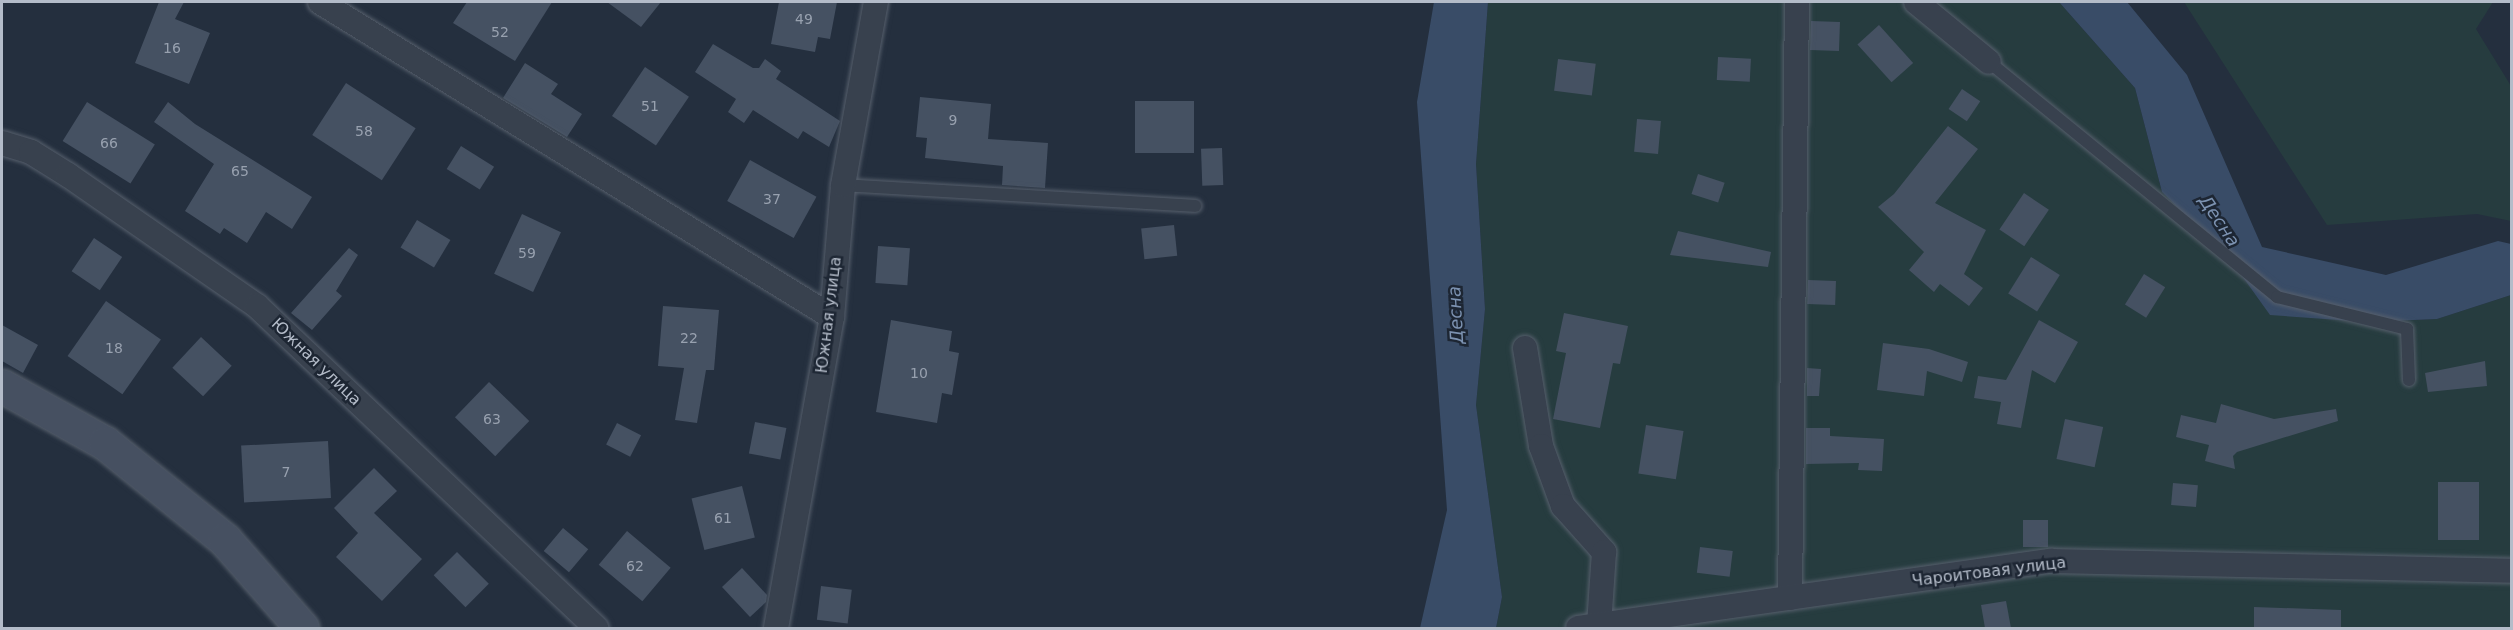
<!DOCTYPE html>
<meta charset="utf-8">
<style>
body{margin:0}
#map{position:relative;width:2513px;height:630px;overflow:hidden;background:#242f3e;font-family:"DejaVu Sans",sans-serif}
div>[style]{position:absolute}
.green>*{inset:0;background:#263c3f}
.water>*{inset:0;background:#394c67}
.building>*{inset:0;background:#455162;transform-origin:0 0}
.roads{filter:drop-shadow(0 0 2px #565f6c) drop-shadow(0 0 2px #565f6c)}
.lane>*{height:12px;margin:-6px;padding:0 6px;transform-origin:6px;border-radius:6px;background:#38414e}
.street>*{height:24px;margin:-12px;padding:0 12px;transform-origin:12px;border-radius:12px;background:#38414e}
.secondary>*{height:33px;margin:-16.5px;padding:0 16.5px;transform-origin:16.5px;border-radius:16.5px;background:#465061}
span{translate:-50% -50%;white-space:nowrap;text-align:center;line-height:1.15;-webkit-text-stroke:5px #1d2633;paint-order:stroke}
.number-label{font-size:14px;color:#98a1af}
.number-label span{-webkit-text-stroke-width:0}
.street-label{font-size:16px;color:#b4bcc9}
.water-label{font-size:18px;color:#7c92b1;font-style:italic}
.frame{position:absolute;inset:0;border:3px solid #b4bcc9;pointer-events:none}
</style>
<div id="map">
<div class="green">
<div style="clip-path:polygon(1488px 2px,2059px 2px,2135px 88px,2162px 192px,2367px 322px,2437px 319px,2511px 295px,2511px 628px,1496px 628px,1502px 597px,1476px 405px,1485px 309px,1476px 164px)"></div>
<div style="clip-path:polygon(2184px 2px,2493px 2px,2476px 29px,2511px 86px,2511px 221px,2477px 214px,2327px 225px)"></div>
</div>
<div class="water">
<div style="clip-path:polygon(1434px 2px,1488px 2px,1476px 164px,1485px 309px,1476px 405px,1502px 597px,1496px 628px,1420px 628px,1447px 510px,1417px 102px)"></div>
<div style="clip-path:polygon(2059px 2px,2127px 2px,2187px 75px,2262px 247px,2386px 275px,2498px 241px,2511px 244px,2511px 295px,2437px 319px,2367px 322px,2270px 315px,2232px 262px,2162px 192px,2135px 88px)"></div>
</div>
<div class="building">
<div style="clip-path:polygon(159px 2px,184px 2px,175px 19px,210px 33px,189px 84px,135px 63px)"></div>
<div style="clip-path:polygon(467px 2px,552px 2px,515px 61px,453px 23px)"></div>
<div style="clip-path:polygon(607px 2px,661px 2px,641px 27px)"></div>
<div style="clip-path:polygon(779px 2px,837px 2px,830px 39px,818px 37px,815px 52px,771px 44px)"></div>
<div style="left:1811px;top:21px;width:29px;height:29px;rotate:2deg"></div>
<div style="left:1879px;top:25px;width:51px;height:29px;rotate:48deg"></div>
<div style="clip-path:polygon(713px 44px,753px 68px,759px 68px,765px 59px,781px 71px,776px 79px,840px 121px,829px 147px,803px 131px,798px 139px,753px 110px,744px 123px,728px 112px,736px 99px,695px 72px)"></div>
<div style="left:1718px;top:57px;width:33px;height:23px;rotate:3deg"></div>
<div style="left:1558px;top:59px;width:38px;height:32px;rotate:7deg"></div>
<div style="clip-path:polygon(525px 63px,558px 84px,551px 94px,582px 114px,567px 137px,503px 98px)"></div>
<div style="left:645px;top:67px;width:53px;height:59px;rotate:34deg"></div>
<div style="left:346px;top:83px;width:83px;height:62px;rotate:33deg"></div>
<div style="left:1962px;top:89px;width:22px;height:24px;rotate:34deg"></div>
<div style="clip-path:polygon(920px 97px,991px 104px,988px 139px,1048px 143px,1045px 188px,1002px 185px,1003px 166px,925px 158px,927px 138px,916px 137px)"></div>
<div style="left:1135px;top:101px;width:59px;height:52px"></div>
<div style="left:87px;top:102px;width:80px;height:46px;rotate:32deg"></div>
<div style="clip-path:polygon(168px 102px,195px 124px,312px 197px,292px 229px,266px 212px,247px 243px,224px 228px,220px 234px,185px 211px,214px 164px,154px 122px)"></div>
<div style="left:1637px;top:119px;width:24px;height:33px;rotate:5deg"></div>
<div style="clip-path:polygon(1948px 126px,1978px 149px,1935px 203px,1986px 230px,1964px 274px,1983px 288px,1969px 306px,1940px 284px,1934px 292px,1909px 270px,1924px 252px,1878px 207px,1894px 194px)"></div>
<div style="left:461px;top:146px;width:39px;height:27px;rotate:32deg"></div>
<div style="left:1222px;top:148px;width:37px;height:21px;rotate:88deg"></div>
<div style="left:750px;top:160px;width:76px;height:47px;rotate:29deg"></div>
<div style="left:1698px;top:174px;width:28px;height:21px;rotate:18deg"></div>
<div style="left:2024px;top:193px;width:30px;height:44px;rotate:34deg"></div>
<div style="left:522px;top:214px;width:43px;height:66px;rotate:25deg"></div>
<div style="left:417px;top:220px;width:39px;height:32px;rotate:31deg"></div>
<div style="left:1174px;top:225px;width:31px;height:33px;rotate:84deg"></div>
<div style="clip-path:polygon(1678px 231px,1771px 252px,1768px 267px,1670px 255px)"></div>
<div style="left:94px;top:238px;width:34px;height:40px;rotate:34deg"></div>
<div style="left:878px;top:246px;width:32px;height:37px;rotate:4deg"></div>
<div style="clip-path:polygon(349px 248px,358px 255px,336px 291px,342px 296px,312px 330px,291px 313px)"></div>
<div style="left:2031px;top:257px;width:34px;height:43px;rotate:32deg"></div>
<div style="left:2144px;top:274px;width:25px;height:36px;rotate:32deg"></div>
<div style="left:1808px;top:280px;width:28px;height:24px;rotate:2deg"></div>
<div style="left:106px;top:301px;width:67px;height:67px;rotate:35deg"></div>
<div style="clip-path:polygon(663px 306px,719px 310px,714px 370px,706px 370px,697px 423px,675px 420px,684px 368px,658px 366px)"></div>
<div style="clip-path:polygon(1564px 313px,1628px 326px,1620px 364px,1613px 363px,1600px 428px,1553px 419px,1566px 353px,1556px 351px)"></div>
<div style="clip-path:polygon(891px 320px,952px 331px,949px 351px,959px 353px,952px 395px,942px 393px,937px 423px,876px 412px)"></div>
<div style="clip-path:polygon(2039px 320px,2078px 342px,2055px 383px,2032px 370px,2021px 428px,1997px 424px,2001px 402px,1974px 398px,1978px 376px,2006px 380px)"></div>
<div style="clip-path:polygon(2px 325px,38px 345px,23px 373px,2px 361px)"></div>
<div style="left:201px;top:337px;width:42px;height:42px;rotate:43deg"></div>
<div style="clip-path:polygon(1883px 343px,1929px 349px,1968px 362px,1962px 382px,1927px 371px,1924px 396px,1877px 390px)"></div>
<div style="clip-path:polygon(2485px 361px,2487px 386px,2428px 392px,2425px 373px)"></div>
<div style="clip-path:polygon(1807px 368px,1821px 369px,1819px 396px,1807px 396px)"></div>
<div style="left:489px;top:382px;width:56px;height:49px;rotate:44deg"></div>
<div style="clip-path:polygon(2221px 404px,2274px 419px,2336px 409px,2338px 421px,2237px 452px,2233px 456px,2235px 469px,2205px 461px,2209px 445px,2176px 437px,2181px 415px,2216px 423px)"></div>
<div style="left:2065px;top:419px;width:39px;height:41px;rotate:12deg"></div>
<div style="left:755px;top:422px;width:32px;height:32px;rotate:11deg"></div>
<div style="left:617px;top:423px;width:27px;height:24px;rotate:27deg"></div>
<div style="left:1646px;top:425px;width:38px;height:49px;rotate:9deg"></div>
<div style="clip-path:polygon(1806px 428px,1830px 428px,1830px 436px,1884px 439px,1882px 471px,1858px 470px,1859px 463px,1806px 464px)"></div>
<div style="left:328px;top:441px;width:57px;height:87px;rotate:87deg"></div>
<div style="clip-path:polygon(374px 468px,397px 491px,374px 513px,422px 559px,382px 601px,336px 557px,358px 533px,334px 508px)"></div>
<div style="left:2438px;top:482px;width:41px;height:58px"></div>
<div style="left:2173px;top:483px;width:25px;height:22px;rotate:5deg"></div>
<div style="left:742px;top:486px;width:53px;height:52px;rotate:76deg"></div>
<div style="left:2023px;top:520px;width:25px;height:27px"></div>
<div style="left:563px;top:528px;width:33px;height:30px;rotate:40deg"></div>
<div style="left:627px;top:531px;width:57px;height:44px;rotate:40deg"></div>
<div style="left:1700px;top:547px;width:33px;height:26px;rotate:7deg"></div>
<div style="left:457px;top:552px;width:45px;height:33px;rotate:45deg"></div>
<div style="clip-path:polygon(742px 568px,767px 595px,766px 602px,750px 617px,722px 587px)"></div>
<div style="left:821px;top:586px;width:31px;height:34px;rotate:7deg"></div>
<div style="clip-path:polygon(2006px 601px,2011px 628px,1985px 628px,1981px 605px)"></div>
<div style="clip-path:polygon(2254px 607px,2341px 610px,2341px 628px,2254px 628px)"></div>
</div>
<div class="roads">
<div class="lane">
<div style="left:1989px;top:62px;width:372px;rotate:39.2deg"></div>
<div style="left:2277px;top:297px;width:134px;rotate:13.8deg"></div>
<div style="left:2407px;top:329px;width:51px;rotate:87.8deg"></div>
<div style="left:843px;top:185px;width:353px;rotate:3.4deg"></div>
</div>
<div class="street">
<div style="left:320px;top:2px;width:601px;rotate:31.6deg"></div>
<div style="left:1916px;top:2px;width:94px;rotate:39.4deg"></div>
<div style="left:2px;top:143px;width:30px;rotate:17deg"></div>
<div style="left:31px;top:152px;width:44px;rotate:31.9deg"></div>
<div style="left:68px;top:175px;width:230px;rotate:34.7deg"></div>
<div style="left:257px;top:306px;width:468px;rotate:43.5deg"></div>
<div style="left:1525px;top:348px;width:99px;rotate:80.7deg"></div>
<div style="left:1541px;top:446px;width:64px;rotate:69.9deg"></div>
<div style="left:1563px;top:506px;width:62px;rotate:48.3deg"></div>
<div style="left:1604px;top:552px;width:73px;rotate:93.9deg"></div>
<div style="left:1790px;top:598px;width:596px;rotate:-89.33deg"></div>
<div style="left:776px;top:628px;width:316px;rotate:-79.8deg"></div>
<div style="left:832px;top:317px;width:132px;rotate:-85.2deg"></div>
<div style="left:843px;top:185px;width:186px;rotate:-79.8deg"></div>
<div style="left:1578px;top:628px;width:478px;rotate:-8.1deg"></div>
<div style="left:2051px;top:561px;width:461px;rotate:1.2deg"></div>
</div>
<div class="secondary">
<div style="left:2px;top:386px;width:118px;rotate:29deg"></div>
<div style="left:105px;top:443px;width:154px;rotate:38.9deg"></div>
<div style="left:225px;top:540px;width:117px;rotate:48.8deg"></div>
</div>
</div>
<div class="number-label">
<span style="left:804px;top:19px">49</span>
<span style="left:500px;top:32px">52</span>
<span style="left:172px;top:48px">16</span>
<span style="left:650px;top:106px">51</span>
<span style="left:953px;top:120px">9</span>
<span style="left:364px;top:131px">58</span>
<span style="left:109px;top:143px">66</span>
<span style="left:240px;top:171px">65</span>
<span style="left:772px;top:199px">37</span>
<span style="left:527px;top:253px">59</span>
<span style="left:689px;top:338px">22</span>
<span style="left:114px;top:348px">18</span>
<span style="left:919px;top:373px">10</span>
<span style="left:492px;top:419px">63</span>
<span style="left:286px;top:472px">7</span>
<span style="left:723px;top:518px">61</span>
<span style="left:635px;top:566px">62</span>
</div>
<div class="street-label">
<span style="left:829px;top:315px;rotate:-83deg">Южная улица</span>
<span style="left:316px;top:362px;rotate:44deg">Южная улица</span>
<span style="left:1989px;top:572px;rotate:-7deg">Чароитовая улица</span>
</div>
<div class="water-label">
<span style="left:2219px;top:221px;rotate:56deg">Десна</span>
<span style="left:1456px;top:315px;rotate:-93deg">Десна</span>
</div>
<div class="frame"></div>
</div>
